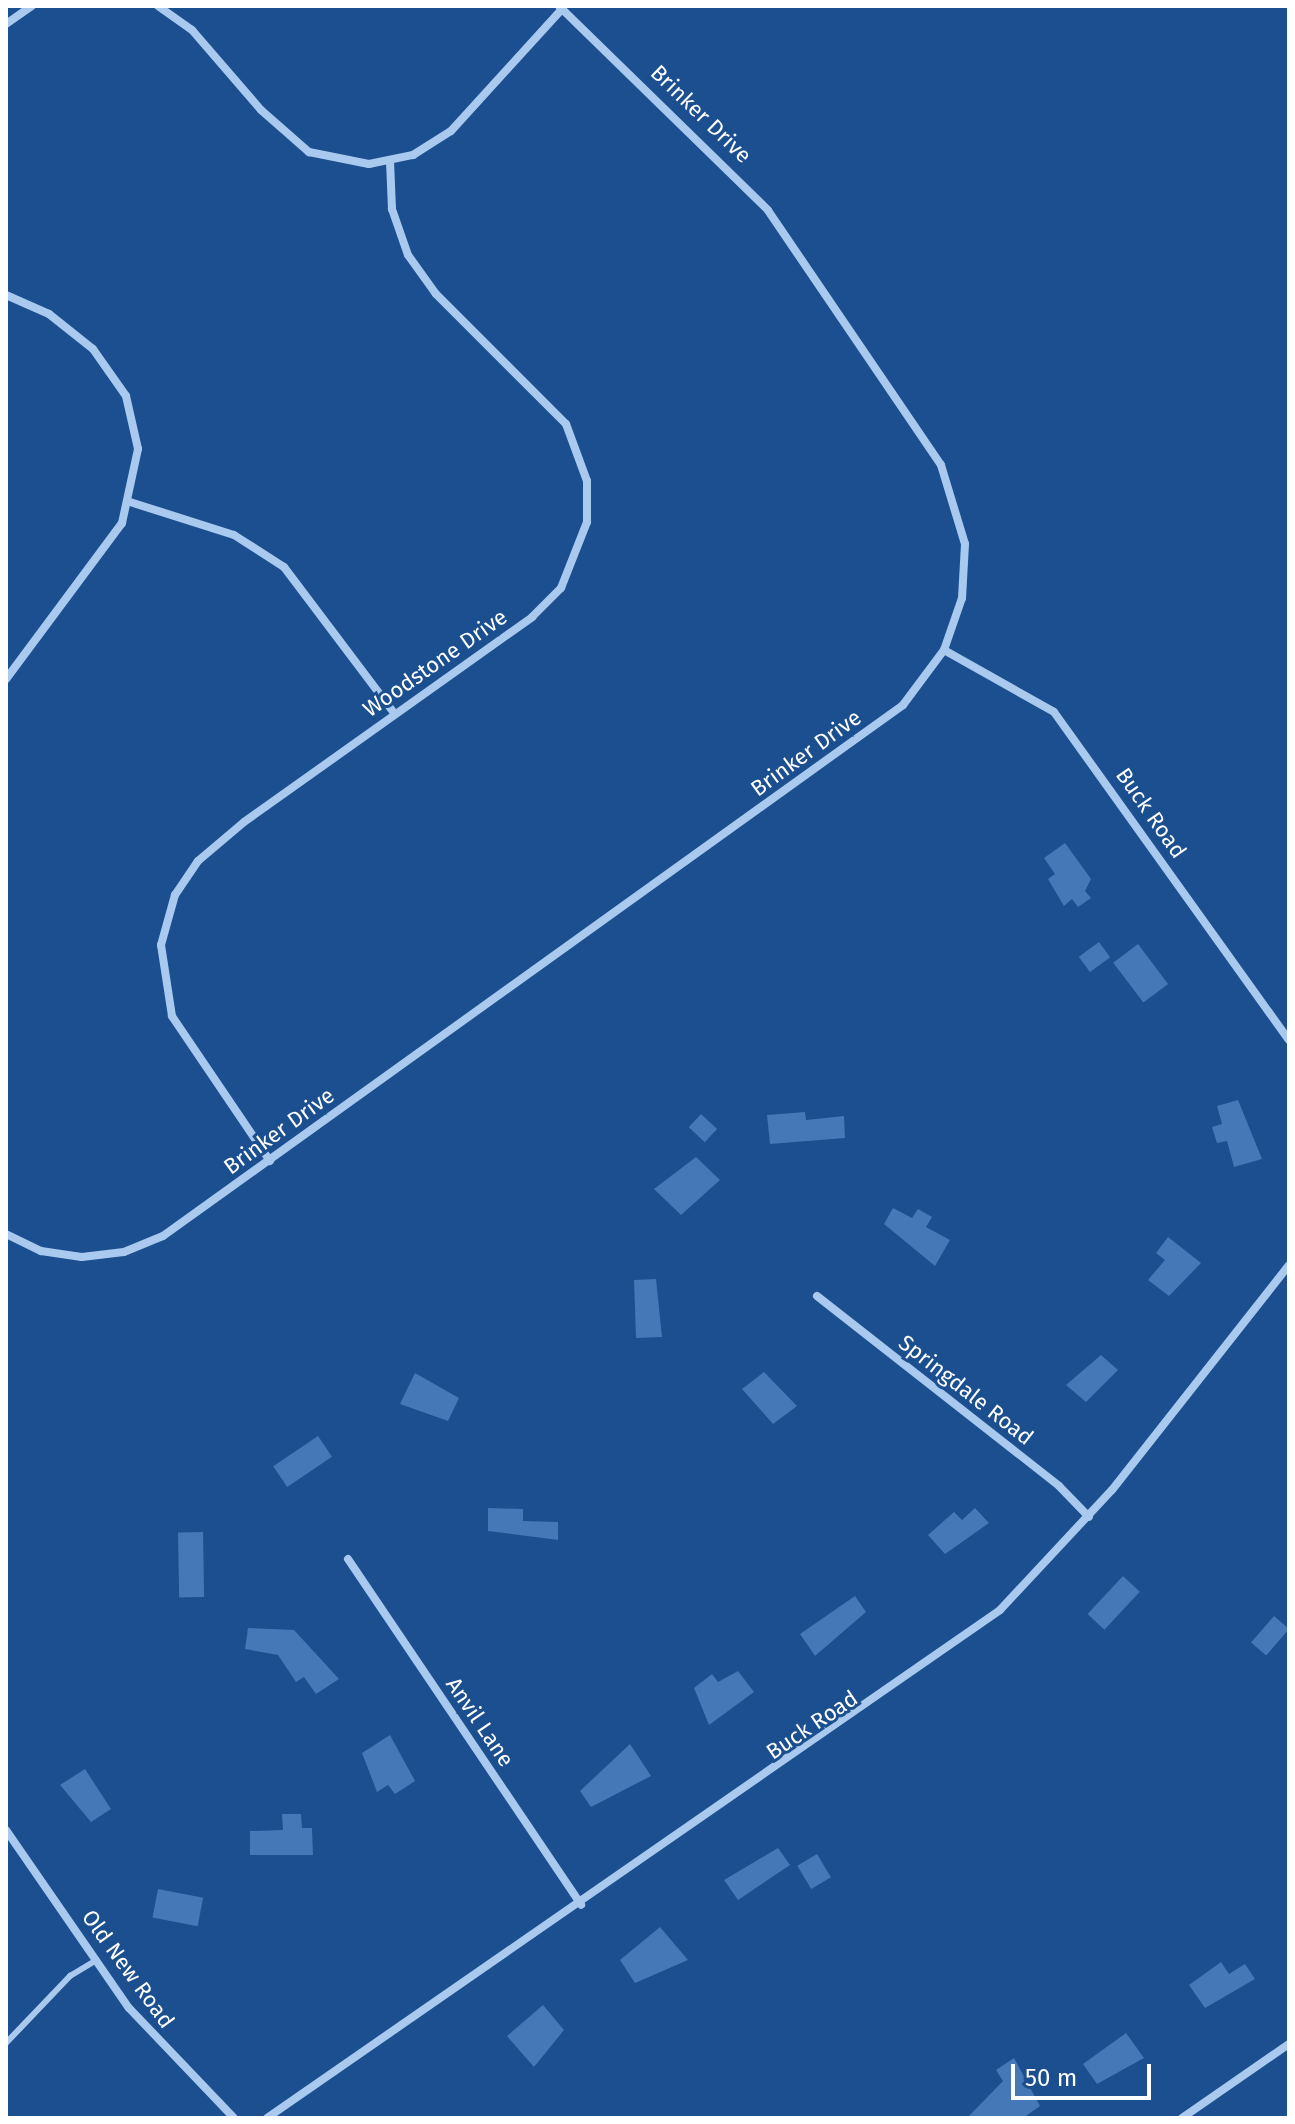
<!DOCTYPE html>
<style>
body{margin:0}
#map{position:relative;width:1295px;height:2124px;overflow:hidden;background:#1b4f8f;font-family:"Fira Sans",sans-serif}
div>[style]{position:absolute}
.building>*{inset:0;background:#4478b7;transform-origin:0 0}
.lane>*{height:6px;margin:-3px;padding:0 3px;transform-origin:3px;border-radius:3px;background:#a9c9ee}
.street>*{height:8px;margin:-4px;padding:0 4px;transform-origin:4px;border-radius:4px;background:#a9c9ee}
span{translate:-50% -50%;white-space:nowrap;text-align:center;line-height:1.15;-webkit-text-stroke:6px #1b4f8f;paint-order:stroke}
.street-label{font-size:22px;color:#fff}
.frame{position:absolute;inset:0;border:8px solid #fff;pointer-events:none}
.scale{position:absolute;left:1011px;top:2064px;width:140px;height:36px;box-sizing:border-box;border:4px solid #fff;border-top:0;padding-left:10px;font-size:24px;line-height:28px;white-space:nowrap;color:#fff;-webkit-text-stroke:6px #1b4f8f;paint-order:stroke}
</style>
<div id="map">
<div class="building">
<div style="clip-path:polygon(1065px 843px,1091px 879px,1085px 891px,1091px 898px,1078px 907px,1072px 899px,1064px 906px,1048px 879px,1055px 874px,1044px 858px)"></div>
<div style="left:1099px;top:942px;width:19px;height:25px;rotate:54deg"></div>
<div style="left:1138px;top:944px;width:50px;height:31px;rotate:53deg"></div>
<div style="clip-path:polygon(1238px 1100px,1262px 1159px,1234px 1167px,1227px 1141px,1217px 1143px,1212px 1127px,1222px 1124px,1217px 1106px)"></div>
<div style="clip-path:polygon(805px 1112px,806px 1120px,844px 1116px,845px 1138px,770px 1144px,767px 1115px)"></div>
<div style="left:701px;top:1114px;width:22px;height:18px;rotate:43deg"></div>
<div style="clip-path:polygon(696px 1157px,720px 1180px,681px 1215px,654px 1189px)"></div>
<div style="clip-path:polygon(893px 1208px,912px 1218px,918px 1209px,932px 1217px,926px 1227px,950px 1240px,935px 1266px,884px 1224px)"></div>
<div style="clip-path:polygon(1168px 1237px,1201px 1263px,1169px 1296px,1148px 1280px,1165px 1260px,1156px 1253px)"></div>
<div style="clip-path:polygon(656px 1279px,662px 1337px,636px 1338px,634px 1280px)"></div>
<div style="clip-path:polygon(1101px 1355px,1118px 1370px,1086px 1402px,1066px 1385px)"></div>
<div style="clip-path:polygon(764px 1372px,797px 1406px,773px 1424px,742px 1389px)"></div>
<div style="clip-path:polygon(415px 1373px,459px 1398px,448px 1421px,400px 1404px)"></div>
<div style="left:318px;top:1436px;width:25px;height:54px;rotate:56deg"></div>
<div style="clip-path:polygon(488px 1508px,523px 1509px,523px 1521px,558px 1522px,558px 1540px,488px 1531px)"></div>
<div style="clip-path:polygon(975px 1508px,989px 1523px,945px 1554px,928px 1535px,954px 1512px,962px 1520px)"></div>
<div style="left:203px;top:1532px;width:65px;height:25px;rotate:89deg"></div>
<div style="left:1123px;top:1576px;width:23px;height:52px;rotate:43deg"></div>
<div style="clip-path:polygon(855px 1596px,866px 1612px,815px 1656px,800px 1634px)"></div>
<div style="left:1274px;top:1616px;width:20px;height:35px;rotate:41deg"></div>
<div style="clip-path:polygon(248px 1628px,294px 1630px,339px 1679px,316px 1694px,304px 1677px,296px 1682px,278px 1655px,245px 1649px)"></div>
<div style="clip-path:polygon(738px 1671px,754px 1692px,709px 1725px,694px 1688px,712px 1674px,718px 1682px)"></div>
<div style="clip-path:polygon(390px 1735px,415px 1781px,395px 1794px,388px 1785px,377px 1792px,362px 1753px)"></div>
<div style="clip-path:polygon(630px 1744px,651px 1776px,591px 1807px,580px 1791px)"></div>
<div style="clip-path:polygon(85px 1769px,111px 1809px,91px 1822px,60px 1785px)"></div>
<div style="clip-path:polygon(282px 1814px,301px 1814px,302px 1828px,312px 1828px,313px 1855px,250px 1855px,250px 1831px,283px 1830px)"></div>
<div style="clip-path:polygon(778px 1848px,790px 1865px,738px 1900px,724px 1880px)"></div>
<div style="left:817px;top:1854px;width:27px;height:23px;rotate:59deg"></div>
<div style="left:158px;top:1889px;width:46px;height:29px;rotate:11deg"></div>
<div style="clip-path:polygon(660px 1927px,688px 1960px,635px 1983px,620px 1960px)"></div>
<div style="clip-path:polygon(1221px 1962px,1229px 1974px,1245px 1964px,1255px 1979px,1205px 2008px,1189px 1985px)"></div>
<div style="clip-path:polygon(543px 2005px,564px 2030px,534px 2067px,507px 2036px)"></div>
<div style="clip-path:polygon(1126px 2033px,1144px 2058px,1097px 2084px,1083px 2064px)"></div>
<div style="clip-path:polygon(1014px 2058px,1040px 2106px,1023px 2118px,967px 2118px,1003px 2081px,996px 2070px)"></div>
</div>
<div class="lane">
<div style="left:6px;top:2043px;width:93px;rotate:-46.3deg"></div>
<div style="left:70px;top:1976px;width:31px;rotate:-31deg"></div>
</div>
<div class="street">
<div style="left:158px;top:6px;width:42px;rotate:35.2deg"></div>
<div style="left:192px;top:30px;width:106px;rotate:49.2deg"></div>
<div style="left:261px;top:110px;width:64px;rotate:41.2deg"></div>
<div style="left:309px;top:152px;width:61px;rotate:11.3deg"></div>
<div style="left:369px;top:164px;width:45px;rotate:-11.6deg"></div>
<div style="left:413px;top:155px;width:45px;rotate:-32.3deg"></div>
<div style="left:451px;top:131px;width:165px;rotate:-47.7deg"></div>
<div style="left:6px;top:24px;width:32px;rotate:-35deg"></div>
<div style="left:6px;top:295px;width:47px;rotate:23.8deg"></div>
<div style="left:49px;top:314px;width:56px;rotate:38.5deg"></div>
<div style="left:93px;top:349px;width:57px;rotate:54.9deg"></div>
<div style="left:126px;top:396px;width:54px;rotate:77.2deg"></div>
<div style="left:138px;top:449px;width:76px;rotate:102.2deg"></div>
<div style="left:122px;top:523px;width:194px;rotate:126.6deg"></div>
<div style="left:130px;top:502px;width:109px;rotate:17.6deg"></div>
<div style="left:234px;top:535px;width:59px;rotate:32.6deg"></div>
<div style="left:284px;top:567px;width:183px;rotate:53deg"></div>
<div style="left:944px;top:650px;width:126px;rotate:29.4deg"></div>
<div style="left:1054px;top:712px;width:403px;rotate:54.4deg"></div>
<div style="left:270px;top:1161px;width:175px;rotate:-124.1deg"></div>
<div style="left:172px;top:1016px;width:72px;rotate:-98.8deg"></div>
<div style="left:161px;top:945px;width:52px;rotate:-74.4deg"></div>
<div style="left:175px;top:895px;width:41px;rotate:-55.9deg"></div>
<div style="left:198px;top:861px;width:60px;rotate:-40.3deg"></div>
<div style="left:244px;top:822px;width:354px;rotate:-35.4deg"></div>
<div style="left:532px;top:617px;width:41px;rotate:-45deg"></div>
<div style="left:561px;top:588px;width:71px;rotate:-68.5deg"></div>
<div style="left:587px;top:522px;width:41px;rotate:-90deg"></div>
<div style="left:587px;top:481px;width:61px;rotate:-110.2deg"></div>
<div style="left:566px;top:424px;width:184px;rotate:-135deg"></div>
<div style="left:436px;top:294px;width:48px;rotate:-125.7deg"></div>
<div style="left:408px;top:255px;width:49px;rotate:-109.2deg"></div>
<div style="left:392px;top:209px;width:47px;rotate:-92.4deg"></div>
<div style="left:6px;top:1234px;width:39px;rotate:26deg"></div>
<div style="left:41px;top:1251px;width:41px;rotate:8.3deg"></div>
<div style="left:82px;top:1257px;width:42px;rotate:-6.8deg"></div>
<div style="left:124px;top:1252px;width:42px;rotate:-22.3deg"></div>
<div style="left:163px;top:1236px;width:911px;rotate:-35.66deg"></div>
<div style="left:903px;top:705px;width:69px;rotate:-53.3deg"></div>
<div style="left:944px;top:650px;width:55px;rotate:-70.9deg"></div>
<div style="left:962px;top:598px;width:54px;rotate:-86.8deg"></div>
<div style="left:965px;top:544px;width:83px;rotate:-106.9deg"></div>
<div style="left:941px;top:465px;width:308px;rotate:-124.2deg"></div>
<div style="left:768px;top:210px;width:292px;rotate:-135.7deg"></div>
<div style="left:817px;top:1296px;width:308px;rotate:38.1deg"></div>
<div style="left:1059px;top:1486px;width:43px;rotate:45.9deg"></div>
<div style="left:348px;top:1559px;width:417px;rotate:56deg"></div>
<div style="left:6px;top:1830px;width:216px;rotate:55.4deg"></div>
<div style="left:129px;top:2008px;width:152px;rotate:46.3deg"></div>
<div style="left:267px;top:2118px;width:892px;rotate:-34.72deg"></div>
<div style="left:1000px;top:1610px;width:164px;rotate:-47deg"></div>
<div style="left:1112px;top:1490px;width:286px;rotate:-51.8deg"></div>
<div style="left:1182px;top:2118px;width:130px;rotate:-34.7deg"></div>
</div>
<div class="street-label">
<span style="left:701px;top:114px;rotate:44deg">Brinker Drive</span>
<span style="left:435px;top:663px;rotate:-35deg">Woodstone Drive</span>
<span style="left:806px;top:753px;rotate:-36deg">Brinker Drive</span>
<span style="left:1151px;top:813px;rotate:55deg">Buck Road</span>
<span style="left:279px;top:1131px;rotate:-36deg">Brinker Drive</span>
<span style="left:966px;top:1390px;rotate:38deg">Springdale Road</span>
<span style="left:480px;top:1722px;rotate:56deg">Anvil Lane</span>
<span style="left:812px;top:1725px;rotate:-34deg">Buck Road</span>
<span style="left:128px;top:1969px;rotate:54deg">Old New Road</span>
</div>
<div class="frame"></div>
<div class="scale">50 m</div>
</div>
